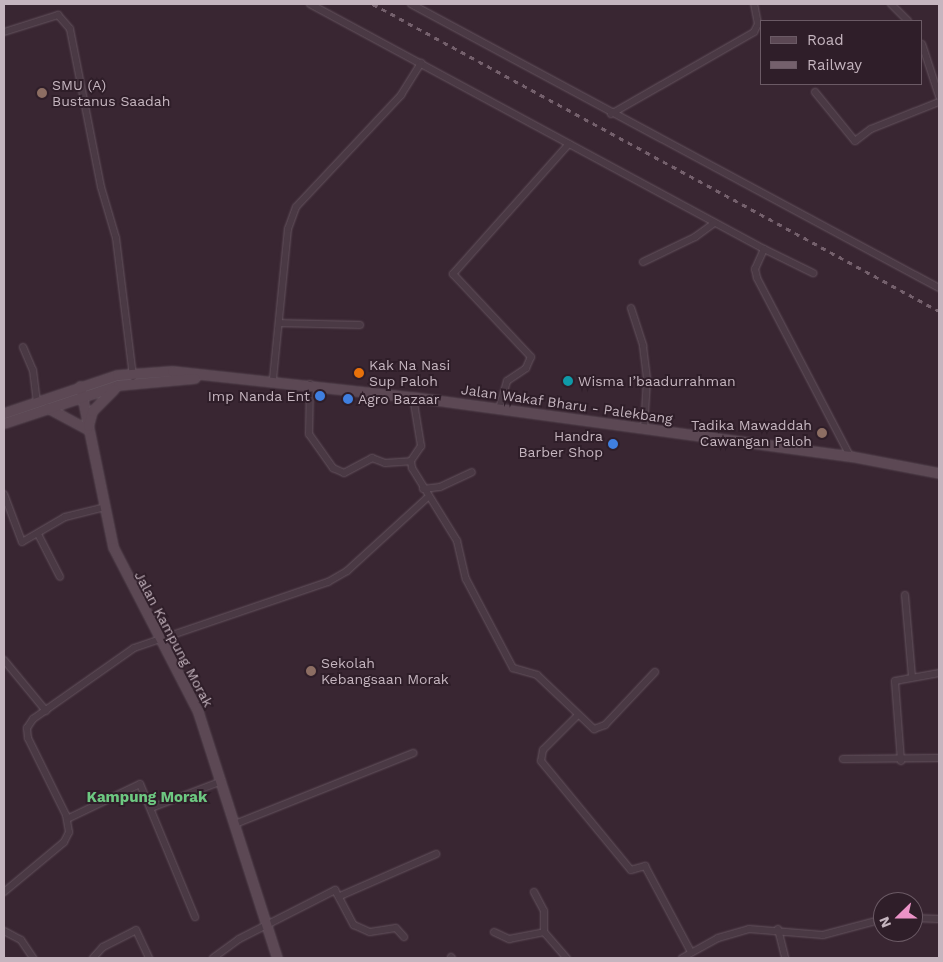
<!DOCTYPE html>
<meta charset="utf-8">
<style>
body{margin:0}
#map{position:relative;width:943px;height:962px;overflow:hidden;background:#392632;font-family:"Work Sans",sans-serif}
div>[style]{position:absolute}
.roads{filter:drop-shadow(0 0 1px #65545f) drop-shadow(0 0 1px #65545f)}
.street>*{height:6px;margin:-3px;padding:0 3px;transform-origin:3px;border-radius:3px;background:#4a3944}
.secondary>*{height:9px;margin:-4.5px;padding:0 4.5px;transform-origin:4.5px;border-radius:4.5px;background:#5c4854}
.rail>*{height:2.5px;margin-top:-1.25px;transform-origin:0;background:repeating-linear-gradient(90deg,#74606c 0 5px,transparent 0 10px)}
.dots>*{width:14px;height:14px;translate:-50% -50%;box-sizing:border-box;border:2px solid #2f1e29;border-radius:50%}
span{translate:-50% -50%;white-space:nowrap;text-align:center;line-height:1.15;-webkit-text-stroke:4px #2f1e29;paint-order:stroke}
.poi-label{font-size:14px;color:#c5b5bf}
.left{translate:0 -50%;text-align:left}
.right{translate:-100% -50%;text-align:right}
.street-label{font-size:14px;color:#c5b5bf}
.neighbourhood-label{font-size:15px;color:#6dc881;font-weight:700}
.frame{position:absolute;inset:0;border:5px solid #c5b5bf;pointer-events:none}
.legend{position:absolute;left:760px;top:20px;width:162px;height:65px;box-sizing:border-box;background:#2f1e29;border:1px solid #6b5a65;margin:0;padding:6px 9px;list-style:none;font-size:15px;color:#c5b5bf}
.legend li{display:flex;align-items:center;gap:10px;height:25px}
.legend b{width:25px;border:1px solid #6b5a65}
.north{position:absolute;left:873px;top:892px;width:50px;height:50px;box-sizing:border-box;background:#2f1e29;border:1px solid #6b5a65;border-radius:50%;rotate:248deg;font-size:14px;font-weight:700;line-height:20px;text-align:center;color:#c5b5bf}
.north::after{content:'';display:block;margin:auto;width:18px;height:22px;background:#ec93c8;clip-path:polygon(50% 0,100% 100%,50% 72%,0 100%)}
</style>
<div id="map">
<div class="roads">
<div class="street">
<div style="left:310px;top:4px;width:516px;rotate:28.35deg"></div>
<div style="left:764px;top:249px;width:22px;rotate:114deg"></div>
<div style="left:755px;top:269px;width:9px;rotate:77deg"></div>
<div style="left:757px;top:278px;width:201px;rotate:62.4deg"></div>
<div style="left:411px;top:4px;width:600px;rotate:28.27deg"></div>
<div style="left:891px;top:4px;width:24px;rotate:45deg"></div>
<div style="left:4px;top:32px;width:57px;rotate:-17.5deg"></div>
<div style="left:58px;top:15px;width:18px;rotate:49deg"></div>
<div style="left:70px;top:29px;width:161px;rotate:78.9deg"></div>
<div style="left:101px;top:187px;width:53px;rotate:73.6deg"></div>
<div style="left:116px;top:238px;width:140px;rotate:83deg"></div>
<div style="left:922px;top:44px;width:55px;rotate:71.9deg"></div>
<div style="left:815px;top:92px;width:63px;rotate:50.8deg"></div>
<div style="left:855px;top:141px;width:20px;rotate:-37deg"></div>
<div style="left:871px;top:129px;width:73px;rotate:-21.7deg"></div>
<div style="left:611px;top:114px;width:165px;rotate:-29.8deg"></div>
<div style="left:754px;top:32px;width:9px;rotate:-63deg"></div>
<div style="left:758px;top:24px;width:20px;rotate:-101deg"></div>
<div style="left:764px;top:249px;width:55px;rotate:26.1deg"></div>
<div style="left:643px;top:262px;width:58px;rotate:-25.7deg"></div>
<div style="left:695px;top:237px;width:24px;rotate:-36deg"></div>
<div style="left:631px;top:308px;width:40px;rotate:72deg"></div>
<div style="left:643px;top:346px;width:33px;rotate:83deg"></div>
<div style="left:647px;top:379px;width:50px;rotate:93.4deg"></div>
<div style="left:279px;top:323px;width:81px;rotate:1.4deg"></div>
<div style="left:23px;top:347px;width:25px;rotate:67deg"></div>
<div style="left:33px;top:370px;width:32px;rotate:83deg"></div>
<div style="left:273px;top:379px;width:151px;rotate:-84.3deg"></div>
<div style="left:288px;top:229px;width:23px;rotate:-70deg"></div>
<div style="left:296px;top:207px;width:154px;rotate:-46.8deg"></div>
<div style="left:401px;top:95px;width:38px;rotate:-58deg"></div>
<div style="left:310px;top:384px;width:50px;rotate:91.1deg"></div>
<div style="left:309px;top:434px;width:42px;rotate:54.8deg"></div>
<div style="left:333px;top:468px;width:12px;rotate:24deg"></div>
<div style="left:344px;top:473px;width:32px;rotate:-28deg"></div>
<div style="left:372px;top:458px;width:14px;rotate:21deg"></div>
<div style="left:385px;top:463px;width:26px;rotate:-4deg"></div>
<div style="left:413px;top:397px;width:50px;rotate:80.7deg"></div>
<div style="left:421px;top:446px;width:18px;rotate:124deg"></div>
<div style="left:411px;top:461px;width:7px;rotate:82deg"></div>
<div style="left:412px;top:468px;width:86px;rotate:58.3deg"></div>
<div style="left:457px;top:541px;width:39px;rotate:77deg"></div>
<div style="left:466px;top:579px;width:101px;rotate:62.2deg"></div>
<div style="left:513px;top:668px;width:25px;rotate:16deg"></div>
<div style="left:537px;top:675px;width:79px;rotate:43.5deg"></div>
<div style="left:594px;top:729px;width:12px;rotate:-20deg"></div>
<div style="left:605px;top:725px;width:73px;rotate:-46.7deg"></div>
<div style="left:499px;top:409px;width:29px;rotate:-74deg"></div>
<div style="left:507px;top:381px;width:23px;rotate:-34deg"></div>
<div style="left:526px;top:368px;width:12px;rotate:-66deg"></div>
<div style="left:531px;top:357px;width:114px;rotate:-133.2deg"></div>
<div style="left:453px;top:274px;width:174px;rotate:-48.3deg"></div>
<div style="left:423px;top:489px;width:17px;rotate:-7deg"></div>
<div style="left:440px;top:487px;width:35px;rotate:-25deg"></div>
<div style="left:4px;top:494px;width:51px;rotate:69.4deg"></div>
<div style="left:22px;top:542px;width:50px;rotate:-30.2deg"></div>
<div style="left:65px;top:517px;width:38px;rotate:-14deg"></div>
<div style="left:38px;top:534px;width:48px;rotate:62.9deg"></div>
<div style="left:905px;top:595px;width:81px;rotate:85.1deg"></div>
<div style="left:4px;top:660px;width:66px;rotate:50.5deg"></div>
<div style="left:577px;top:716px;width:48px;rotate:135deg"></div>
<div style="left:543px;top:750px;width:11px;rotate:100deg"></div>
<div style="left:541px;top:761px;width:141px;rotate:50.5deg"></div>
<div style="left:631px;top:870px;width:15px;rotate:-16deg"></div>
<div style="left:645px;top:866px;width:98px;rotate:61.9deg"></div>
<div style="left:843px;top:759px;width:96px;rotate:-0.6deg"></div>
<div style="left:901px;top:761px;width:80px;rotate:-94.3deg"></div>
<div style="left:895px;top:681px;width:45px;rotate:-10.3deg"></div>
<div style="left:151px;top:808px;width:76px;rotate:-20.8deg"></div>
<div style="left:67px;top:819px;width:81px;rotate:-25.6deg"></div>
<div style="left:140px;top:784px;width:144px;rotate:67.5deg"></div>
<div style="left:235px;top:824px;width:192px;rotate:-21.7deg"></div>
<div style="left:4px;top:892px;width:78px;rotate:-39.8deg"></div>
<div style="left:64px;top:842px;width:11px;rotate:-63deg"></div>
<div style="left:69px;top:832px;width:17px;rotate:-100deg"></div>
<div style="left:66px;top:815px;width:86px;rotate:-116.3deg"></div>
<div style="left:28px;top:738px;width:10px;rotate:-96deg"></div>
<div style="left:27px;top:728px;width:11px;rotate:-56deg"></div>
<div style="left:33px;top:719px;width:123px;rotate:-35.1deg"></div>
<div style="left:134px;top:648px;width:205px;rotate:-18.8deg"></div>
<div style="left:328px;top:582px;width:22px;rotate:-30deg"></div>
<div style="left:347px;top:571px;width:108px;rotate:-42.4deg"></div>
<div style="left:534px;top:892px;width:21px;rotate:62deg"></div>
<div style="left:544px;top:911px;width:21px;rotate:90deg"></div>
<div style="left:340px;top:896px;width:105px;rotate:-23.6deg"></div>
<div style="left:913px;top:918px;width:26px;rotate:2deg"></div>
<div style="left:778px;top:929px;width:30px;rotate:76deg"></div>
<div style="left:4px;top:931px;width:19px;rotate:28deg"></div>
<div style="left:21px;top:940px;width:22px;rotate:56deg"></div>
<div style="left:494px;top:932px;width:17px;rotate:25deg"></div>
<div style="left:509px;top:939px;width:36px;rotate:-11deg"></div>
<div style="left:544px;top:932px;width:35px;rotate:49deg"></div>
<div style="left:451px;top:957px;width:1px;rotate:45deg"></div>
<div style="left:93px;top:958px;width:15px;rotate:-48deg"></div>
<div style="left:103px;top:947px;width:37px;rotate:-27deg"></div>
<div style="left:136px;top:930px;width:31px;rotate:65deg"></div>
<div style="left:213px;top:958px;width:32px;rotate:-36deg"></div>
<div style="left:239px;top:939px;width:108px;rotate:-27deg"></div>
<div style="left:335px;top:890px;width:40px;rotate:62deg"></div>
<div style="left:354px;top:925px;width:17px;rotate:24deg"></div>
<div style="left:370px;top:932px;width:26px;rotate:-9deg"></div>
<div style="left:396px;top:928px;width:12px;rotate:48deg"></div>
<div style="left:682px;top:958px;width:41px;rotate:-29.1deg"></div>
<div style="left:718px;top:938px;width:32px;rotate:-16deg"></div>
<div style="left:749px;top:929px;width:74px;rotate:4.6deg"></div>
<div style="left:823px;top:935px;width:62px;rotate:-14.9deg"></div>
</div>
<div class="secondary">
<div style="left:80px;top:386px;width:164px;rotate:78.4deg"></div>
<div style="left:113px;top:547px;width:186px;rotate:62.7deg"></div>
<div style="left:198px;top:712px;width:258px;rotate:72.2deg"></div>
<div style="left:48px;top:408px;width:44px;rotate:28.3deg"></div>
<div style="left:4px;top:413px;width:119px;rotate:-18.6deg"></div>
<div style="left:117px;top:375px;width:55px;rotate:-4.2deg"></div>
<div style="left:172px;top:371px;width:242px;rotate:6.2deg"></div>
<div style="left:413px;top:397px;width:441px;rotate:7.7deg"></div>
<div style="left:850px;top:456px;width:91px;rotate:10.8deg"></div>
<div style="left:4px;top:423px;width:120px;rotate:-18.4deg"></div>
<div style="left:118px;top:385px;width:77px;rotate:-5.2deg"></div>
<div style="left:88px;top:426px;width:16px;rotate:-75deg"></div>
<div style="left:92px;top:411px;width:31px;rotate:-45deg"></div>
</div>
</div>
<div class="rail">
<div style="left:373px;top:4px;width:644px;rotate:28.48deg"></div>
</div>
<div class="dots">
<div style="left:42px;top:93px;background:#8d6e63"></div>
<div style="left:359px;top:373px;background:#e8710a"></div>
<div style="left:568px;top:381px;background:#0f9aa8"></div>
<div style="left:320px;top:396px;background:#3f7fe0"></div>
<div style="left:348px;top:399px;background:#3f7fe0"></div>
<div style="left:822px;top:433px;background:#8d6e63"></div>
<div style="left:613px;top:444px;background:#3f7fe0"></div>
<div style="left:311px;top:671px;background:#8d6e63"></div>
</div>
<div class="poi-label">
<span class="left" style="left:52px;top:93px">SMU (A)<br>Bustanus Saadah</span>
<span class="left" style="left:369px;top:373px">Kak Na Nasi<br>Sup Paloh</span>
<span class="left" style="left:578px;top:381px">Wisma I’baadurrahman</span>
<span class="right" style="left:310px;top:396px">Imp Nanda Ent</span>
<span class="left" style="left:358px;top:399px">Agro Bazaar</span>
<span class="right" style="left:812px;top:433px">Tadika Mawaddah<br>Cawangan Paloh</span>
<span class="right" style="left:603px;top:444px">Handra<br>Barber Shop</span>
<span class="left" style="left:321px;top:671px">Sekolah<br>Kebangsaan Morak</span>
</div>
<div class="street-label">
<span style="left:567px;top:404px;rotate:8deg">Jalan Wakaf Bharu - Palekbang</span>
<span style="left:174px;top:639px;rotate:62deg">Jalan Kampung Morak</span>
</div>
<div class="neighbourhood-label">
<span style="left:147px;top:798px">Kampung Morak</span>
</div>
<div class="frame"></div>
<ul class="legend">
<li><b style="height:6px;background:#5c4854"></b>Road</li>
<li><b style="height:6px;background:#74606c"></b>Railway</li>
</ul>
<div class="north">N</div>
</div>
